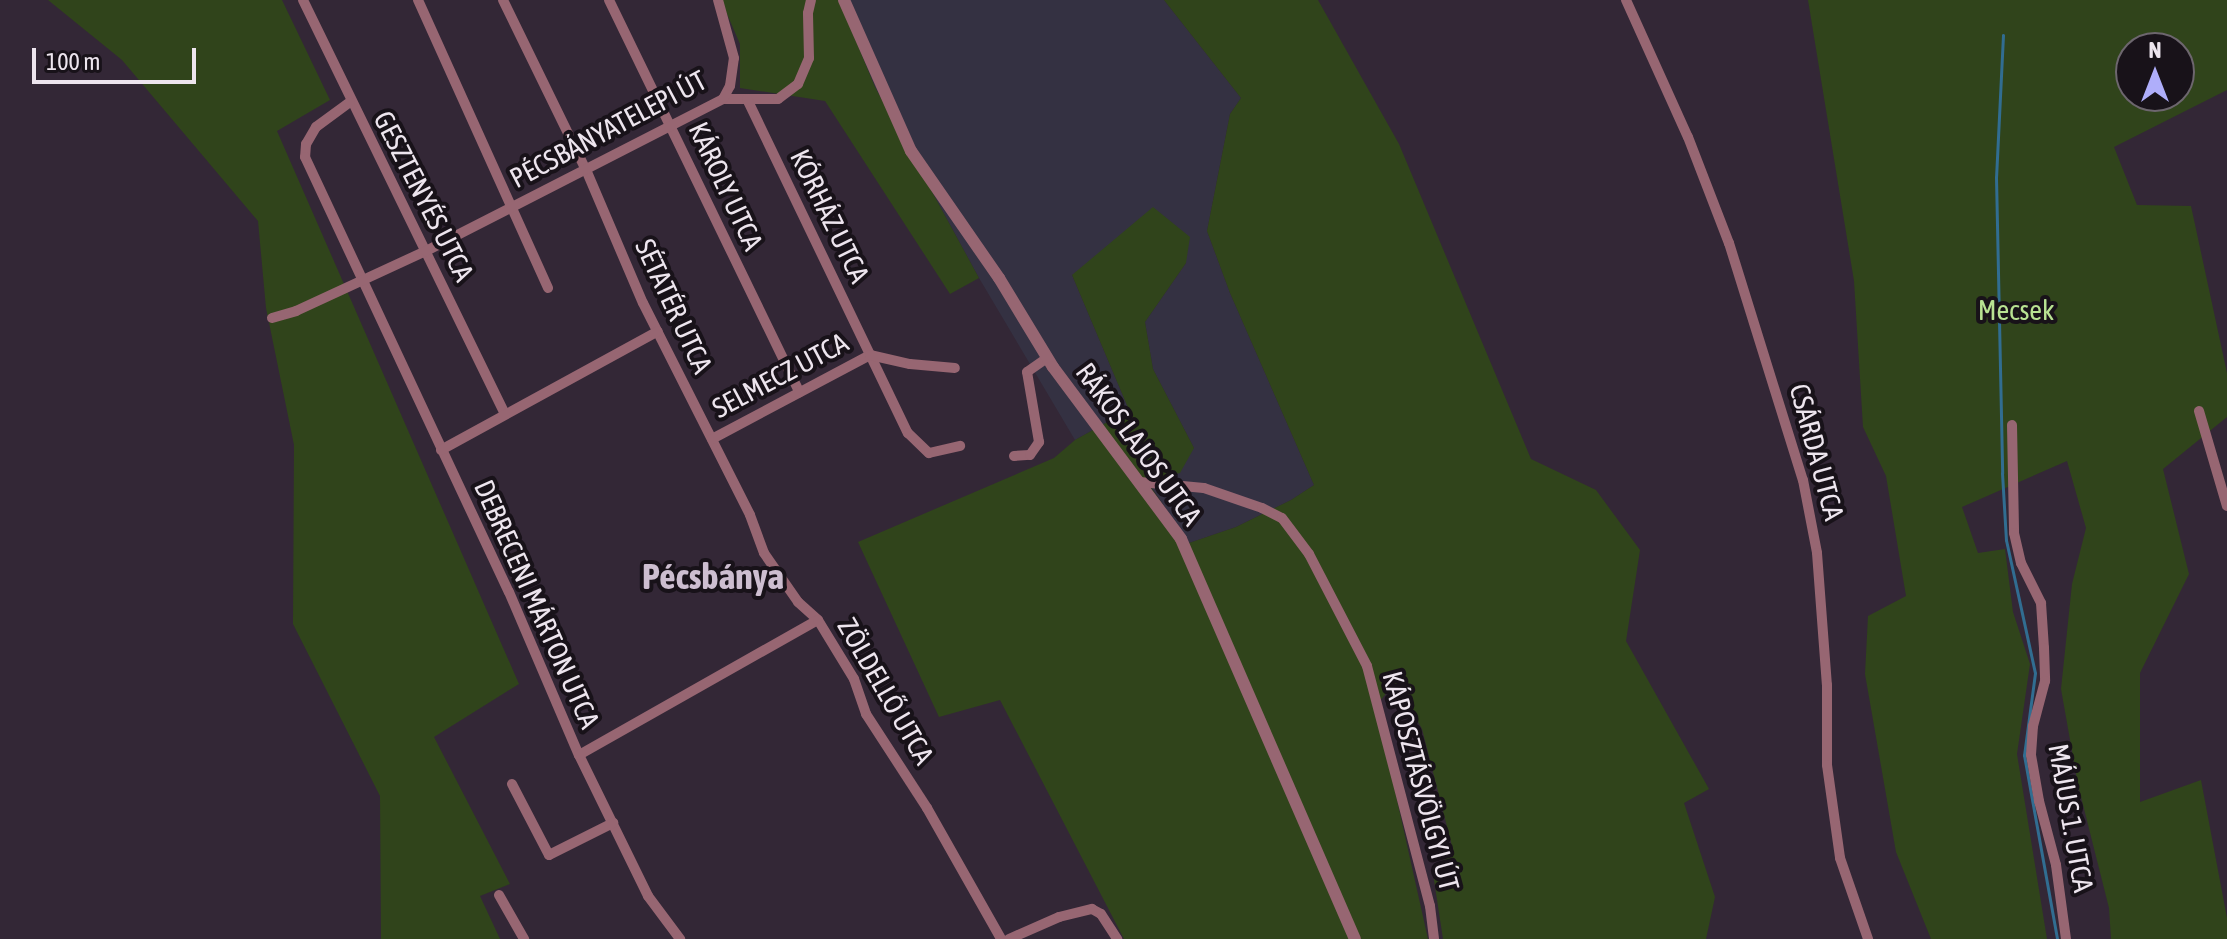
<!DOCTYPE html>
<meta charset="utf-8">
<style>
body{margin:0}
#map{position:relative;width:2227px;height:939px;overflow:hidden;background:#332736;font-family:"Asap Condensed",sans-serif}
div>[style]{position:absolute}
.industrial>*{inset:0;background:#343142}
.green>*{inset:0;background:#30441b}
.stream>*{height:3px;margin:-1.5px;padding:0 1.5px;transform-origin:1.5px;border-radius:1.5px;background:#316d91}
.minor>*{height:10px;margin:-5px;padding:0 5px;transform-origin:5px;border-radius:5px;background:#976672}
.tertiary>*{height:12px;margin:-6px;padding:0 6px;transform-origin:6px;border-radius:6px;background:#976672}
span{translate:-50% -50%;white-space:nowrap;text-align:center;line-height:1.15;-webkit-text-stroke:8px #181219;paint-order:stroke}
.street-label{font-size:28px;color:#ede5ee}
.park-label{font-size:28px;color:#b8e292}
.district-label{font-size:36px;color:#cdbed0;font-weight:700}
.north{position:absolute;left:2115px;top:32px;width:80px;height:80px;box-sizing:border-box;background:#181219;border:2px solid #6d666e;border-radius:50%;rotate:0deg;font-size:22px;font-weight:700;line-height:32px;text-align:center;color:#ede5ee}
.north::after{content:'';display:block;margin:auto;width:28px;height:36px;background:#afaefa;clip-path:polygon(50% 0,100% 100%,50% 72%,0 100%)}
.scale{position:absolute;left:32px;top:48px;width:164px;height:36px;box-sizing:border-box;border:4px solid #ede5ee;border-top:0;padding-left:10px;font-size:24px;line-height:28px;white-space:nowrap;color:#ede5ee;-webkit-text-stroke:6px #181219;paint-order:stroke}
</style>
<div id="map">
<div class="industrial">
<div style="clip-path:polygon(839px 0,1164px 0,1241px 98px,1230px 114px,1207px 231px,1230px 293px,1314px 485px,1291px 500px,1236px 527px,1189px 543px,1146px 479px,1194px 448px,1153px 369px,1145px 322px,1186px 263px,1072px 275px,1129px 410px,1075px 440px,979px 278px,875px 87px)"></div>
</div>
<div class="green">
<div style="clip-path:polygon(48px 0,282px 0,330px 100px,277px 131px,519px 684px,434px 737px,510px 884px,480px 896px,500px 939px,381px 939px,380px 796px,293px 624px,294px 445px,266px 308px,258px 221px,122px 60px)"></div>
<div style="clip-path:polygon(721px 0,839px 0,875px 87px,979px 278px,950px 294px,825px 101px,740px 88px,740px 44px)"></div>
<div style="clip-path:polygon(1164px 0,1318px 0,1399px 144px,1531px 459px,1596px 490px,1640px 550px,1626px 641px,1709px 789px,1684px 803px,1715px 897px,1706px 939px,1443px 939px,1432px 867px,1454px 854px,1422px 729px,1403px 695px,1388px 691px,1376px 706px,1428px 939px,1124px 939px,1000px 700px,939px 717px,858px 542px,1054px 458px,1075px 440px,1129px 410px,1072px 275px,1153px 207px,1190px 237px,1186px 263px,1145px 322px,1153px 369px,1194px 448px,1180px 473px,1146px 480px,1189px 543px,1236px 527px,1291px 500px,1314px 485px,1230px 293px,1207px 231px,1230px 114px,1241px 98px)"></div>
<div style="clip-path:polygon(evenodd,1808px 0,2227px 0,2227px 90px,2114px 147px,2137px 205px,2191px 206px,2227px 373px,2227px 417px,2163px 469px,2189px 574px,2140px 673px,2140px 802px,2201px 780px,2227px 918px,2227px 939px,2111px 939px,2109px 908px,2078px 785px,2061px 689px,2072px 584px,2086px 528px,2067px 461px,1962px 507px,1978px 553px,2005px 549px,2013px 612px,2030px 664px,2017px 754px,2047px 939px,1931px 939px,1896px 852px,1865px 674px,1868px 616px,1906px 596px,1886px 476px,1863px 427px,1854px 281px,1808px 0,2131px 48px,2179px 48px,2179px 96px,2131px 96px,2131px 48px)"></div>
</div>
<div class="stream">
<div style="left:2003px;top:35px;width:142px;rotate:92.8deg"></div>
<div style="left:1996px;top:177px;width:296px;rotate:88.8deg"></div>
<div style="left:2002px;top:473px;width:67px;rotate:86.6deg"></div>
<div style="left:2006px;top:540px;width:136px;rotate:77.7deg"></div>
<div style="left:2035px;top:673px;width:83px;rotate:97.6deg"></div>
<div style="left:2024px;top:755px;width:187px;rotate:79.8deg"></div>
</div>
<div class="minor">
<div style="left:303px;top:0;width:459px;rotate:64deg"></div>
<div style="left:418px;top:0;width:316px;rotate:65.7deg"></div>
<div style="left:503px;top:0;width:191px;rotate:64deg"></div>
<div style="left:587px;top:172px;width:142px;rotate:66.9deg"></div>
<div style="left:643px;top:303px;width:237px;rotate:63.2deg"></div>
<div style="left:750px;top:515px;width:40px;rotate:69.8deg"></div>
<div style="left:764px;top:553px;width:60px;rotate:55.2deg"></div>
<div style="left:798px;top:602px;width:27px;rotate:42deg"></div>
<div style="left:609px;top:0;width:436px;rotate:64.1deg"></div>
<div style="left:1626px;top:0;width:150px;rotate:65.7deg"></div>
<div style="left:1688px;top:137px;width:114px;rotate:68.9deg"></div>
<div style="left:1729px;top:243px;width:248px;rotate:72.7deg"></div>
<div style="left:1803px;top:480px;width:74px;rotate:79.1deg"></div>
<div style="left:1817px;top:553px;width:132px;rotate:85.7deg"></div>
<div style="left:1827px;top:685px;width:80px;rotate:90deg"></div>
<div style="left:1827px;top:765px;width:94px;rotate:82deg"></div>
<div style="left:1840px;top:858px;width:86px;rotate:70.9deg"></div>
<div style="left:723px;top:99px;width:55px"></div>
<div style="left:778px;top:99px;width:25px;rotate:-37deg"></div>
<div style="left:798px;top:84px;width:28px;rotate:-67deg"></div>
<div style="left:809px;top:58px;width:45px;rotate:-91.3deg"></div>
<div style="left:808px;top:13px;width:13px;rotate:-77deg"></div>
<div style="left:747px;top:99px;width:371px;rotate:64.3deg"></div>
<div style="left:908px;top:433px;width:29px;rotate:44deg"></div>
<div style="left:929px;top:453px;width:32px;rotate:-13deg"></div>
<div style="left:350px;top:102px;width:42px;rotate:143.7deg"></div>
<div style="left:316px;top:127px;width:20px;rotate:120deg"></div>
<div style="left:306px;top:144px;width:13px;rotate:94deg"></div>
<div style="left:305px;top:157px;width:480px;rotate:64.9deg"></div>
<div style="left:509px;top:592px;width:177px;rotate:66.8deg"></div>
<div style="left:579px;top:755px;width:157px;rotate:63.9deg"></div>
<div style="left:648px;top:896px;width:54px;rotate:53.3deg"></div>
<div style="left:272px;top:318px;width:25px;rotate:-16deg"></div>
<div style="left:296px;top:311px;width:143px;rotate:-24.8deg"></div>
<div style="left:426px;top:251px;width:334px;rotate:-27.1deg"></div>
<div style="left:723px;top:99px;width:15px;rotate:-62deg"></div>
<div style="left:730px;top:86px;width:28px;rotate:-82deg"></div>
<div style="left:734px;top:58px;width:60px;rotate:-105.4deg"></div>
<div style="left:2199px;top:411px;width:99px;rotate:73.6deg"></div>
<div style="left:2012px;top:425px;width:108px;rotate:88.9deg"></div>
<div style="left:2014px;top:533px;width:31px;rotate:77deg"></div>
<div style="left:2021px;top:563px;width:45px;rotate:63.4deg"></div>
<div style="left:2041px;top:603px;width:45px;rotate:86.2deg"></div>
<div style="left:2044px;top:648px;width:33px;rotate:88deg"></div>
<div style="left:2045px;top:681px;width:47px;rotate:104.9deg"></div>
<div style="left:2033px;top:726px;width:29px;rotate:94deg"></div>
<div style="left:2031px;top:755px;width:47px;rotate:80.1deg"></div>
<div style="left:2039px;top:801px;width:66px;rotate:75.1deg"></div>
<div style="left:2056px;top:865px;width:75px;rotate:82.3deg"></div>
<div style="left:712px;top:439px;width:179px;rotate:-28deg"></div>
<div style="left:870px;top:355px;width:41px;rotate:12.7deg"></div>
<div style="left:910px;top:364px;width:45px;rotate:5.1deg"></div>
<div style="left:441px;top:450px;width:247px;rotate:-28.7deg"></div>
<div style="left:1014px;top:456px;width:16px;rotate:-4deg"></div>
<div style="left:1030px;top:455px;width:16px;rotate:-55deg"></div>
<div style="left:1039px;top:442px;width:71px;rotate:-99.7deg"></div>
<div style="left:1027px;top:372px;width:24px;rotate:-35deg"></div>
<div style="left:1140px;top:482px;width:64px;rotate:5.4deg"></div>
<div style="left:1204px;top:488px;width:61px;rotate:19deg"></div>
<div style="left:1262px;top:508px;width:22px;rotate:27deg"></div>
<div style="left:1282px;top:518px;width:45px;rotate:53.1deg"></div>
<div style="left:1309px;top:554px;width:126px;rotate:62.6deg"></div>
<div style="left:1367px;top:666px;width:248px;rotate:75.3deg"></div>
<div style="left:1430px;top:906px;width:33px;rotate:83deg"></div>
<div style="left:579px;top:755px;width:274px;rotate:-29.5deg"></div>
<div style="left:818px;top:620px;width:69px;rotate:58.6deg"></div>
<div style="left:854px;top:679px;width:37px;rotate:71deg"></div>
<div style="left:866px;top:714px;width:112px;rotate:57deg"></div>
<div style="left:927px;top:808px;width:150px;rotate:60.5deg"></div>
<div style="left:512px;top:784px;width:80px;rotate:62.5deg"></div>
<div style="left:549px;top:855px;width:72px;rotate:-26.6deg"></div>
<div style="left:499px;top:895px;width:51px;rotate:60.4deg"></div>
<div style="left:1009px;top:939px;width:55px;rotate:-23.7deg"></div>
<div style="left:1059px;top:917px;width:34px;rotate:-14deg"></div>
<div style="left:1092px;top:909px;width:10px;rotate:29deg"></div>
<div style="left:1101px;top:914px;width:30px;rotate:57deg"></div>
</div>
<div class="tertiary">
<div style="left:844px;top:0;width:165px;rotate:66.1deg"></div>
<div style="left:911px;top:151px;width:155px;rotate:55.3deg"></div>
<div style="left:999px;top:278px;width:104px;rotate:58.8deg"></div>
<div style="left:1053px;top:367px;width:214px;rotate:53.3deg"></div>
<div style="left:1181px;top:539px;width:436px;rotate:66.5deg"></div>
</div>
<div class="street-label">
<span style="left:608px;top:129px;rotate:-28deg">PÉCSBÁNYATELEPI ÚT</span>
<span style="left:726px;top:186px;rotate:65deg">KÁROLY UTCA</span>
<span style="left:424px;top:196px;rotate:63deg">GESZTENYÉS UTCA</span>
<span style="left:830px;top:216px;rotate:64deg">KÓRHÁZ UTCA</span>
<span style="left:674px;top:306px;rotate:65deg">SÉTATÉR UTCA</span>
<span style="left:780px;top:375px;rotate:-28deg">SELMECZ UTCA</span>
<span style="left:1139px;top:444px;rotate:54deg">RÁKOS LAJOS UTCA</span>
<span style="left:1817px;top:452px;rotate:75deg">CSÁRDA UTCA</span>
<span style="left:537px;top:604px;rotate:66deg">DEBRECENI MÁRTON UTCA</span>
<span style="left:886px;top:691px;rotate:60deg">ZÖLDELLŐ UTCA</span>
<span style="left:1421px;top:781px;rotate:75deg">KÁPOSZTÁSVÖLGYI ÚT</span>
<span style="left:2071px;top:818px;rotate:80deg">MÁJUS 1. UTCA</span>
</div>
<div class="park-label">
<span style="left:2016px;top:310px">Mecsek</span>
</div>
<div class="district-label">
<span style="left:713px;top:577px">Pécsbánya</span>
</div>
<div class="north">N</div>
<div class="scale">100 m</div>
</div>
